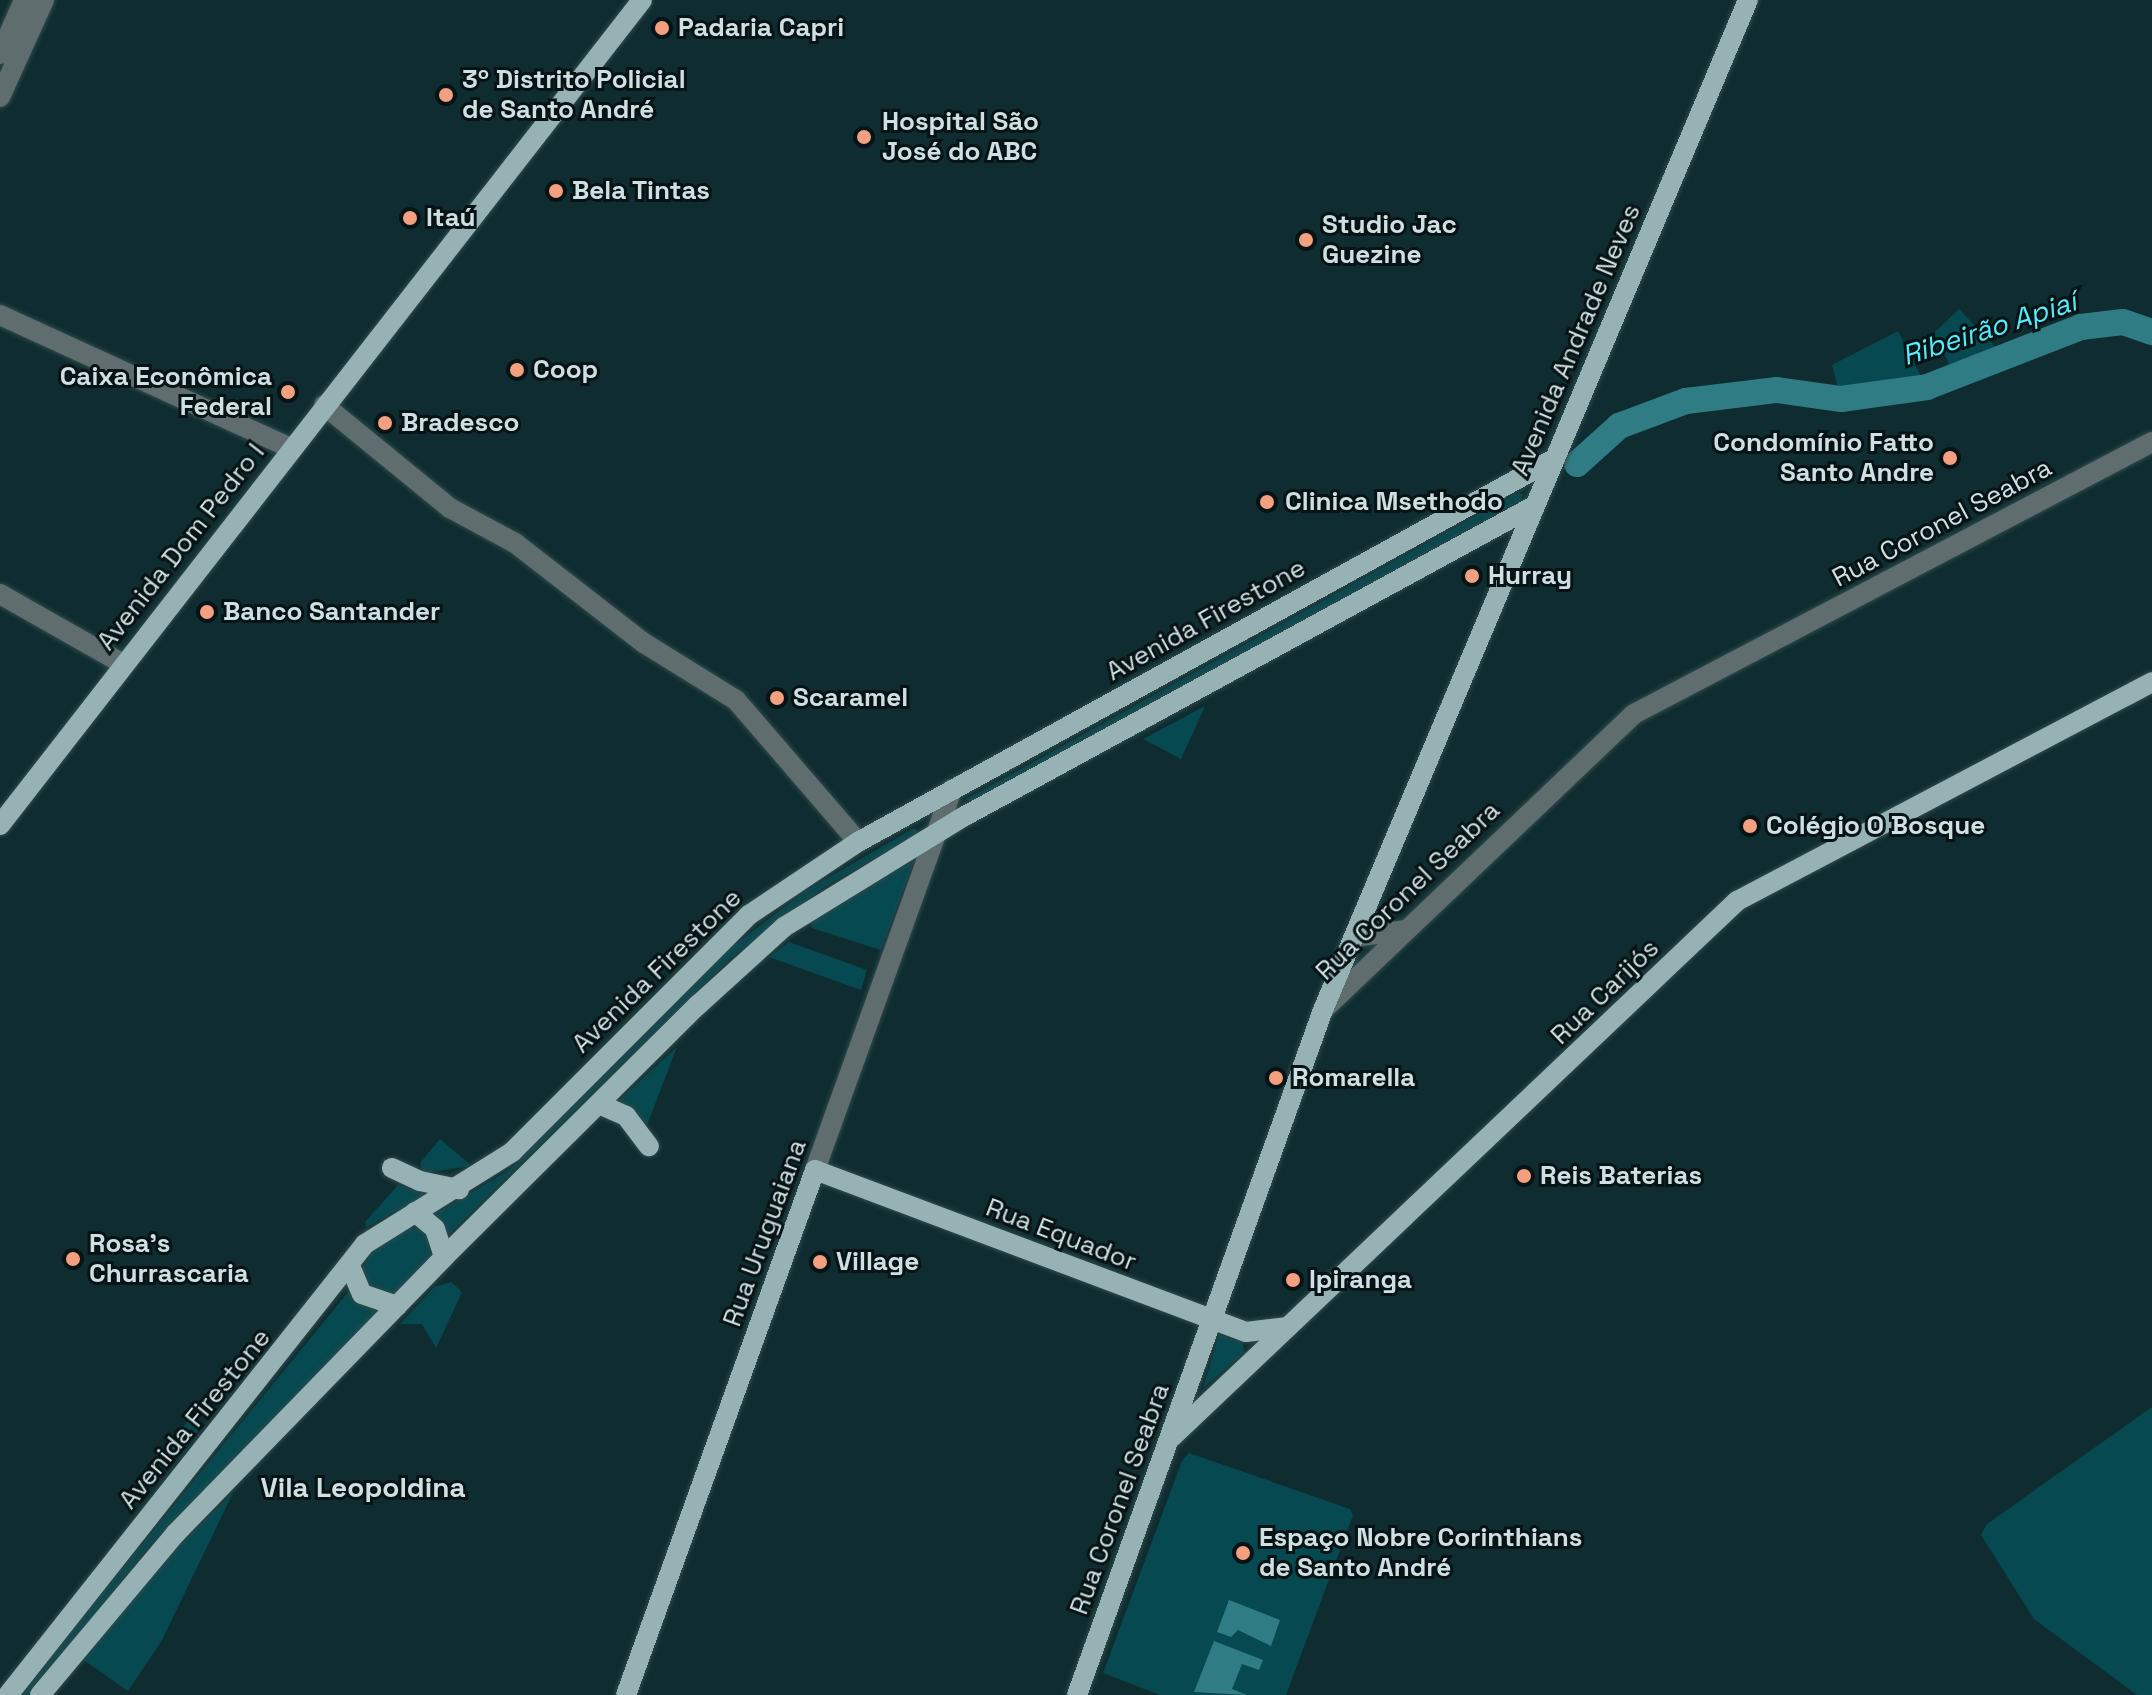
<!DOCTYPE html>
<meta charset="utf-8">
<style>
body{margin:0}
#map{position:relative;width:2152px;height:1695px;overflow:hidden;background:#0f2d30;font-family:"Space Grotesk",sans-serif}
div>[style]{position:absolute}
.green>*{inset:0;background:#074950}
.water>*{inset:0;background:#2f7c85}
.river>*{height:26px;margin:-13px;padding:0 13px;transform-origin:13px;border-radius:13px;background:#2f7c85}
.roads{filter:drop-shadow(0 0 2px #2e4a4c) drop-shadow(0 0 2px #2e4a4c)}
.minor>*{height:20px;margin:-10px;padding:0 10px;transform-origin:10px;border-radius:10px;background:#5f6d6e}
.major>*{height:20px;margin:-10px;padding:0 10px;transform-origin:10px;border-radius:10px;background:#96b2b5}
.dots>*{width:22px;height:22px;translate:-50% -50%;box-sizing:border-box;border:4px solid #071314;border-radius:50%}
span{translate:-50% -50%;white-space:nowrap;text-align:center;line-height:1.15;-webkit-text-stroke:6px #071314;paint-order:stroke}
.poi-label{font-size:26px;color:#cfe0e2;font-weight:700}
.left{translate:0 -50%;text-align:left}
.right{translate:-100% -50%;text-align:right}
.street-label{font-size:26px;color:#cfe0e2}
.water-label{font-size:28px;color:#58e9fa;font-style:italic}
.neighbourhood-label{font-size:28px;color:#cfe0e2;font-weight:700}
</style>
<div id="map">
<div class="green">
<div style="clip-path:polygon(1959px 309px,2002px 354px,1954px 374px,1934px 333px)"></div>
<div style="clip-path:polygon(1898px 331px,1924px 382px,1840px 396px,1832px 365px)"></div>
<div style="clip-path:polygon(1517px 493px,1523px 494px,1521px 500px,978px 801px,965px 800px)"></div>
<div style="clip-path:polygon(1205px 706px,1181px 759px,1143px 739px)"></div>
<div style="clip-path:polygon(914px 828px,920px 833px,824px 887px,732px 957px,447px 1236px,433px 1215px,508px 1171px,733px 946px,807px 890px)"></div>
<div style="clip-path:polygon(914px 861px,881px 950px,812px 928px,811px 921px,851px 894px)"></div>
<div style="clip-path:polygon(789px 942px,867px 970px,861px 990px,769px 957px)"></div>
<div style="clip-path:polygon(677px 1047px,647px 1125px,645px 1127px,617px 1102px)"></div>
<div style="clip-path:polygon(440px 1139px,472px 1166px,424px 1173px,420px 1163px)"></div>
<div style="clip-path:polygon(398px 1185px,427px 1195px,366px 1227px,365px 1222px)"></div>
<div style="clip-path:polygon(419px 1228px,427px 1232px,431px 1257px,394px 1295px,372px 1293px,361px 1270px,372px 1251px,406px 1229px)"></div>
<div style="clip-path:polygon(451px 1282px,462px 1292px,436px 1348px,422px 1324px,400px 1324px,434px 1287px)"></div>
<div style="clip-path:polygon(349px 1291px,377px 1312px,375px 1317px,151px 1544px,31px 1695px,19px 1695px)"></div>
<div style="clip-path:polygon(1219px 1335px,1243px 1343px,1244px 1353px,1203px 1388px)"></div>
<div style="clip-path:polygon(2152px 1407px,2152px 1695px,2137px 1695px,2034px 1619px,1981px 1535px,1987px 1524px)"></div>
<div style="clip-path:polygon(196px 1411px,201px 1427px,179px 1458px,166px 1448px)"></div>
<div style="clip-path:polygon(1189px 1453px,1350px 1509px,1353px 1515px,1286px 1695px,1160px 1695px,1103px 1673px,1182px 1461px)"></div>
<div style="clip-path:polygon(233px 1493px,161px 1642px,128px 1691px,82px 1659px,172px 1551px)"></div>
</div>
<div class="water">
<div style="clip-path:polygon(1229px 1600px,1280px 1620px,1271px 1646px,1238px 1630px,1231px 1637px,1217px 1632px)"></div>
<div style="clip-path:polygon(1214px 1641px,1263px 1660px,1259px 1670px,1242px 1664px,1232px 1689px,1247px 1695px,1194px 1692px)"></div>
</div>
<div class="river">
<div style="left:1577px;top:464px;width:57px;rotate:-42.1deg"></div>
<div style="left:1619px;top:426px;width:72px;rotate:-20.5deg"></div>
<div style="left:1686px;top:401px;width:92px;rotate:-6.9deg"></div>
<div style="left:1777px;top:390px;width:65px;rotate:8deg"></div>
<div style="left:1841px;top:399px;width:87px;rotate:-7.9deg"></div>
<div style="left:1927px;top:387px;width:165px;rotate:-21.3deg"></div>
<div style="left:2081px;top:327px;width:42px;rotate:-6.8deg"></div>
<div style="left:2123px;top:322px;width:31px;rotate:19deg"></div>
</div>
<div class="roads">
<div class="minor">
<div style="left:0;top:54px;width:59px;rotate:-66deg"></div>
<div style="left:0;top:97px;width:107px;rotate:-65.6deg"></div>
<div style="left:0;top:315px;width:320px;rotate:24.6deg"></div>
<div style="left:324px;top:405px;width:163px;rotate:39.3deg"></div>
<div style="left:450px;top:508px;width:74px;rotate:28.3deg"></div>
<div style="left:515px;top:543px;width:163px;rotate:37.8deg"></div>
<div style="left:644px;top:643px;width:108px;rotate:31.8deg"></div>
<div style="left:736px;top:700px;width:187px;rotate:49.3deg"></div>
<div style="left:0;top:594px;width:142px;rotate:29.6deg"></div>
<div style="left:1354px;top:937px;width:51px;rotate:-7.8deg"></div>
<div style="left:1323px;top:1010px;width:429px;rotate:-43.6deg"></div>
<div style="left:1634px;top:714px;width:585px;rotate:-27.7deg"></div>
<div style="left:815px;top:1170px;width:405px;rotate:-70.2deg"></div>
</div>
<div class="major">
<div style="left:0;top:825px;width:1045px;rotate:-52.11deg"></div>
<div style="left:599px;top:1104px;width:30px;rotate:24deg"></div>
<div style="left:626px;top:1116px;width:38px;rotate:53deg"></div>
<div style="left:392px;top:1168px;width:31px;rotate:25deg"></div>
<div style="left:420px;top:1181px;width:40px;rotate:12deg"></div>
<div style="left:415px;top:1212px;width:26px;rotate:40deg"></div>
<div style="left:435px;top:1229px;width:29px;rotate:72deg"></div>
<div style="left:350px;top:1266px;width:30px;rotate:67deg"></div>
<div style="left:362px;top:1294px;width:37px;rotate:19deg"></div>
<div style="left:1172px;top:1437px;width:779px;rotate:-43.49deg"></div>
<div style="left:1737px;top:901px;width:469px;rotate:-27.8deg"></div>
<div style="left:8px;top:1695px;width:575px;rotate:-51.64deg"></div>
<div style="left:365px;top:1244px;width:173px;rotate:-32deg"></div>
<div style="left:512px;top:1152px;width:335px;rotate:-45deg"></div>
<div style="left:749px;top:915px;width:131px;rotate:-33.8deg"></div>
<div style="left:858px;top:842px;width:792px;rotate:-28.83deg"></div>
<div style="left:40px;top:1695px;width:212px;rotate:-50deg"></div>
<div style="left:176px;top:1533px;width:385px;rotate:-45.8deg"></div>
<div style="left:444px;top:1257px;width:358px;rotate:-44.8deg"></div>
<div style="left:698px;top:1005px;width:116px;rotate:-42.2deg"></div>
<div style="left:784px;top:927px;width:210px;rotate:-31.6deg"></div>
<div style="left:963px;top:817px;width:650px;rotate:-28.58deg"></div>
<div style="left:626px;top:1695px;width:558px;rotate:-70.2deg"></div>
<div style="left:815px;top:1170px;width:460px;rotate:20.6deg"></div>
<div style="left:1246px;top:1332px;width:42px;rotate:-6.8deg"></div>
<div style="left:1077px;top:1695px;width:728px;rotate:-70.25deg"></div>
<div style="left:1323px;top:1010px;width:1096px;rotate:-67.18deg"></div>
</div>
</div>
<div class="dots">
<div style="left:662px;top:28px;background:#f2a080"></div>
<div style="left:446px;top:95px;background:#f2a080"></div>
<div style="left:864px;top:137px;background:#f2a080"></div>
<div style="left:556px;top:191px;background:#f2a080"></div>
<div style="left:410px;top:218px;background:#f2a080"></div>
<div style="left:1306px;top:240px;background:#f2a080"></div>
<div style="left:517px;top:370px;background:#f2a080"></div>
<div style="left:288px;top:392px;background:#f2a080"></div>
<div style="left:385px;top:423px;background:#f2a080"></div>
<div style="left:1950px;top:458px;background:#f2a080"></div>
<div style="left:1267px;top:502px;background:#f2a080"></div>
<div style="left:1472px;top:576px;background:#f2a080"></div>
<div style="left:207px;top:612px;background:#f2a080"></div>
<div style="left:777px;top:698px;background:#f2a080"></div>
<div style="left:1750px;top:826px;background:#f2a080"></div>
<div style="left:1276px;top:1078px;background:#f2a080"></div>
<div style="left:1524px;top:1176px;background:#f2a080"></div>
<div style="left:73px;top:1259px;background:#f2a080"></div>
<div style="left:820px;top:1262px;background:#f2a080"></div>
<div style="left:1293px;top:1280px;background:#f2a080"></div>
<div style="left:1243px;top:1553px;background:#f2a080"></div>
</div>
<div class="poi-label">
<span class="left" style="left:678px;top:28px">Padaria Capri</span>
<span class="left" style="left:462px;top:95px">3º Distrito Policial<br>de Santo André</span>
<span class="left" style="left:882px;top:137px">Hospital São<br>José do ABC</span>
<span class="left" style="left:572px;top:191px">Bela Tintas</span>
<span class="left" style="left:426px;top:218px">Itaú</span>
<span class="left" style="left:1322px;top:240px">Studio Jac<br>Guezine</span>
<span class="left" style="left:533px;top:370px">Coop</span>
<span class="right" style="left:272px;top:392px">Caixa Econômica<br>Federal</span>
<span class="left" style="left:401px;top:423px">Bradesco</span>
<span class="right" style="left:1934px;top:458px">Condomínio Fatto<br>Santo Andre</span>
<span class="left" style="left:1285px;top:502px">Clinica Msethodo</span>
<span class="left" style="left:1488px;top:576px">Hurray</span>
<span class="left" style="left:223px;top:612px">Banco Santander</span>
<span class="left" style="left:793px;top:698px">Scaramel</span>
<span class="left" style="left:1766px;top:826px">Colégio O Bosque</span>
<span class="left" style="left:1292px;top:1078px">Romarella</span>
<span class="left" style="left:1540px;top:1176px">Reis Baterias</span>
<span class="left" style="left:89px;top:1259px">Rosa's<br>Churrascaria</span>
<span class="left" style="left:836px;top:1262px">Village</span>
<span class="left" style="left:1309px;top:1280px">Ipiranga</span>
<span class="left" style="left:1259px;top:1553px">Espaço Nobre Corinthians<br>de Santo André</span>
</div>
<div class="street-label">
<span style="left:1576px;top:340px;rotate:-67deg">Avenida Andrade Neves</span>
<span style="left:1942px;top:523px;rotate:-28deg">Rua Coronel Seabra</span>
<span style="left:181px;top:547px;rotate:-52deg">Avenida Dom Pedro I</span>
<span style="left:1206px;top:620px;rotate:-29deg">Avenida Firestone</span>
<span style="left:1408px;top:891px;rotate:-44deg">Rua Coronel Seabra</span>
<span style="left:657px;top:971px;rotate:-44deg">Avenida Firestone</span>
<span style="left:1605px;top:992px;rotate:-44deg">Rua Carijós</span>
<span style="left:765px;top:1233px;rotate:-70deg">Rua Uruguaiana</span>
<span style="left:1061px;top:1235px;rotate:21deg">Rua Equador</span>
<span style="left:195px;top:1419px;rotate:-51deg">Avenida Firestone</span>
<span style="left:1120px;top:1499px;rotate:-70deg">Rua Coronel Seabra</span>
</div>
<div class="water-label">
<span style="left:1989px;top:328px;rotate:-18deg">Ribeirão Apiaí</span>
</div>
<div class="neighbourhood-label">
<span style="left:363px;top:1487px">Vila Leopoldina</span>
</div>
</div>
